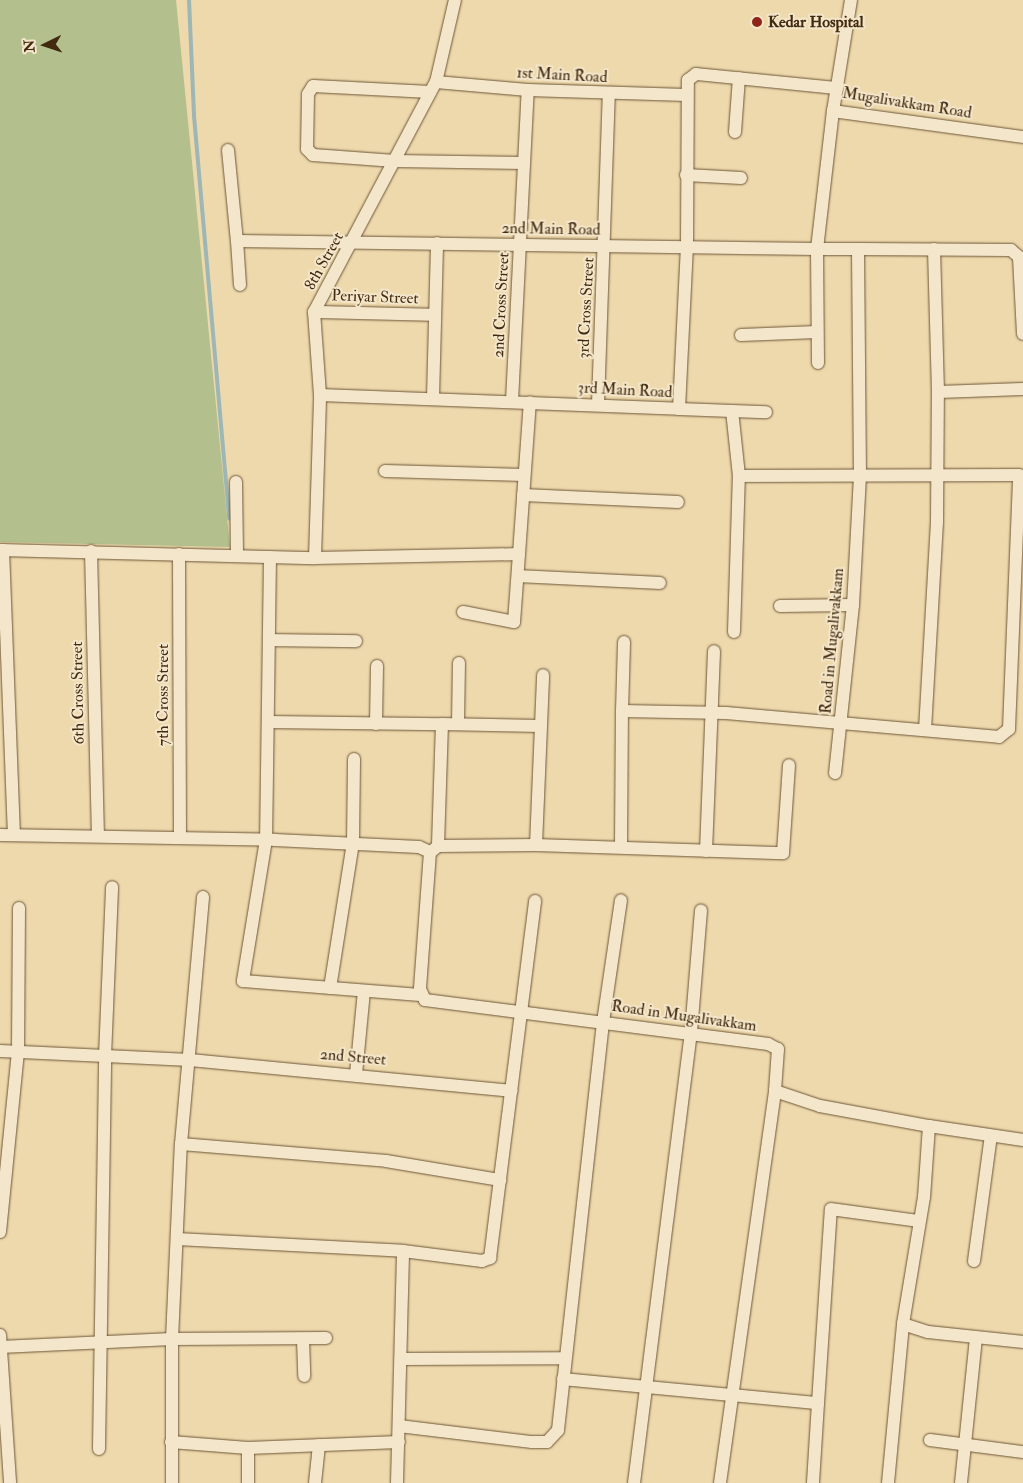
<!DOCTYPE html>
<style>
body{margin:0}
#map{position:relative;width:1023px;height:1483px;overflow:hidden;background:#eed9ad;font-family:"IM FELL Double Pica",serif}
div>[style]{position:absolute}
.green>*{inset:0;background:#b3c08e}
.stream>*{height:4px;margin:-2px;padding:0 2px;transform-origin:2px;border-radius:2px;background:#9eb7b5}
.roads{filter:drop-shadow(0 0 1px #6d5636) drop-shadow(0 0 1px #6d5636)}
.minor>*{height:12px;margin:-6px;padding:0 6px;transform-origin:6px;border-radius:6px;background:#f4e6ca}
.dots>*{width:14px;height:14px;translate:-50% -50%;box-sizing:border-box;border:2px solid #f4e6ca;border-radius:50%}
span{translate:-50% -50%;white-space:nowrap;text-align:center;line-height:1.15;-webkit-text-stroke:4px #f4e6ca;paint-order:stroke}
.poi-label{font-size:16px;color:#422a0f;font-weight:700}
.left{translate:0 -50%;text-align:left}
.street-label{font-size:16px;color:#422a0f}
.north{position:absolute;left:20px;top:20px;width:50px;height:50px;-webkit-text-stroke:4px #f4e6ca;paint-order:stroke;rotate:266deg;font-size:14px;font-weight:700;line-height:20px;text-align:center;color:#422a0f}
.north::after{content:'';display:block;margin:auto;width:18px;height:22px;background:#422a0f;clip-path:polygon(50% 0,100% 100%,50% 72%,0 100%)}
</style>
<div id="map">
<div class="green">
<div style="clip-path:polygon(0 0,176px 0,230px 547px,0 542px)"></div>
</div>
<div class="stream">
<div style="left:189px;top:0;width:116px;rotate:87.5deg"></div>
<div style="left:194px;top:116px;width:404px;rotate:85deg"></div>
</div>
<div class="roads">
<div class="minor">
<div style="left:851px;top:0;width:112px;rotate:99.2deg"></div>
<div style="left:833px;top:111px;width:192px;rotate:7.8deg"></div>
<div style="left:436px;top:82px;width:92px;rotate:5deg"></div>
<div style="left:528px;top:90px;width:158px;rotate:1.8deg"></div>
<div style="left:430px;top:92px;width:117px;rotate:-177.1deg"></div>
<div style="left:313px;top:86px;width:9px;rotate:122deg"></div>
<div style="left:308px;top:94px;width:55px;rotate:91deg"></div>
<div style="left:307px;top:149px;width:8px;rotate:45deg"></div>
<div style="left:313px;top:155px;width:82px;rotate:4.2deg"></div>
<div style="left:395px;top:161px;width:129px;rotate:0.9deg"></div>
<div style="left:735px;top:132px;width:54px;rotate:-85.8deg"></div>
<div style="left:228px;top:150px;width:91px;rotate:84.4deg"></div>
<div style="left:237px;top:241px;width:580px;rotate:0.79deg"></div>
<div style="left:817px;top:249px;width:139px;rotate:-83.4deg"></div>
<div style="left:686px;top:175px;width:55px;rotate:3.1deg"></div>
<div style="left:237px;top:241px;width:44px;rotate:86.1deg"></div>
<div style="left:858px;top:249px;width:153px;rotate:0.4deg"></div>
<div style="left:1011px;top:250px;width:11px;rotate:41deg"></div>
<div style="left:1019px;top:257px;width:77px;rotate:87deg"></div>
<div style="left:934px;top:249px;width:143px;rotate:88.4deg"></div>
<div style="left:938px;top:392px;width:85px;rotate:-2deg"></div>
<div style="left:314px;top:312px;width:121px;rotate:1.4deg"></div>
<div style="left:741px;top:335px;width:76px;rotate:-2.3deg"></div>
<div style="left:818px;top:363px;width:114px;rotate:-90.5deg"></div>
<div style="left:817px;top:249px;width:41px"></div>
<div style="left:858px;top:249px;width:227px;rotate:89.5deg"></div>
<div style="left:860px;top:476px;width:129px;rotate:93.1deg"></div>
<div style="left:853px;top:605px;width:169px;rotate:96.1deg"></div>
<div style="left:320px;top:395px;width:359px;rotate:2.2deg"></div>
<div style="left:679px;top:409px;width:161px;rotate:-87.2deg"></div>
<div style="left:687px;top:248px;width:168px;rotate:-89.7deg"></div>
<div style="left:688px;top:80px;width:10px;rotate:-37deg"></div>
<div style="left:696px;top:74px;width:142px;rotate:5.7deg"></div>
<div style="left:433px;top:398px;width:155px;rotate:-88.5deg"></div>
<div style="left:512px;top:401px;width:311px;rotate:-87.1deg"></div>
<div style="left:598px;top:404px;width:311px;rotate:-88deg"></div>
<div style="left:732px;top:411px;width:34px;rotate:2deg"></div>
<div style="left:385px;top:471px;width:139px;rotate:1.6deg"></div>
<div style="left:236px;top:482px;width:74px;rotate:89.2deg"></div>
<div style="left:523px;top:495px;width:155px;rotate:2.6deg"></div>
<div style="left:0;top:550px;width:315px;rotate:1.5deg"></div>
<div style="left:315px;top:558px;width:204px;rotate:-1.1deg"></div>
<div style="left:519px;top:554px;width:152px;rotate:-85.9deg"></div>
<div style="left:3px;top:550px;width:284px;rotate:87.8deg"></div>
<div style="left:91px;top:551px;width:283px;rotate:88.6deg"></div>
<div style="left:179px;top:554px;width:282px;rotate:89.8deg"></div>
<div style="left:270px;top:557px;width:283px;rotate:90.8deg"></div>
<div style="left:266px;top:840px;width:143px;rotate:99.3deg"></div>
<div style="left:243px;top:981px;width:178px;rotate:4.5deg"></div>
<div style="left:315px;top:558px;width:163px;rotate:-88.2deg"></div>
<div style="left:320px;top:395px;width:83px;rotate:-94.1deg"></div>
<div style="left:314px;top:312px;width:260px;rotate:-62.1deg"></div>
<div style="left:436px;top:82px;width:84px;rotate:-77deg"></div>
<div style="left:518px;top:576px;width:142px;rotate:2.8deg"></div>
<div style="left:780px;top:606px;width:73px;rotate:-0.8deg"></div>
<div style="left:463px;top:612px;width:52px;rotate:11.1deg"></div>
<div style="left:514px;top:622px;width:68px;rotate:-85.8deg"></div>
<div style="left:734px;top:632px;width:156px;rotate:-88.2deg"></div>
<div style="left:269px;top:640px;width:87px;rotate:0.7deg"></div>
<div style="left:622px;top:711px;width:69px;rotate:-88.3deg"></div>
<div style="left:268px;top:722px;width:174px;rotate:0.7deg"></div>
<div style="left:442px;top:724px;width:122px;rotate:91.9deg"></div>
<div style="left:438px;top:846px;width:8px;rotate:140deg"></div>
<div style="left:376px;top:724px;width:58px;rotate:-89deg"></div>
<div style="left:442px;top:724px;width:98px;rotate:1.2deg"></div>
<div style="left:458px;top:724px;width:61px;rotate:-89.1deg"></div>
<div style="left:925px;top:730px;width:208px;rotate:-86.7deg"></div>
<div style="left:937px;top:522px;width:130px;rotate:-89.6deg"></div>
<div style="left:0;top:835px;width:275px;rotate:1deg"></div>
<div style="left:275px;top:840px;width:144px;rotate:2.8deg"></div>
<div style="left:419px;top:847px;width:12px;rotate:24deg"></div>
<div style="left:536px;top:845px;width:170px;rotate:-87.6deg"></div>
<div style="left:438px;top:846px;width:98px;rotate:-0.6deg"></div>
<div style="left:536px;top:845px;width:247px;rotate:1.9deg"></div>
<div style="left:783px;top:853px;width:88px;rotate:-86.1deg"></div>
<div style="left:621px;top:847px;width:136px;rotate:-89.6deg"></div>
<div style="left:622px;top:711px;width:104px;rotate:1.1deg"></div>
<div style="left:726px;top:713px;width:274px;rotate:5deg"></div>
<div style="left:999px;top:737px;width:13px;rotate:-39deg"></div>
<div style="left:1009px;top:729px;width:254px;rotate:-87.7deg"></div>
<div style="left:1019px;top:475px;width:280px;rotate:179.8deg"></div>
<div style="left:739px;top:476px;width:65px;rotate:-96.1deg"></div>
<div style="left:732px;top:411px;width:53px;rotate:-177.8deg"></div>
<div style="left:706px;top:851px;width:200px;rotate:-87.7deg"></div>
<div style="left:430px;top:852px;width:137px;rotate:94.2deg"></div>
<div style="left:420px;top:989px;width:12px;rotate:66deg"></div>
<div style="left:425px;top:1000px;width:346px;rotate:7.3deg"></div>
<div style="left:768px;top:1044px;width:11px;rotate:27deg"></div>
<div style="left:778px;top:1049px;width:42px;rotate:94.1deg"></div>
<div style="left:775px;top:1091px;width:47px;rotate:18.4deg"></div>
<div style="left:820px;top:1106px;width:111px;rotate:10.4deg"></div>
<div style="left:929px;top:1126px;width:71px;rotate:94deg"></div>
<div style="left:924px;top:1197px;width:129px;rotate:99.4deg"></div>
<div style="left:903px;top:1324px;width:26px;rotate:18deg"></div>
<div style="left:928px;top:1332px;width:96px;rotate:6deg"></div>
<div style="left:330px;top:988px;width:147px;rotate:-81deg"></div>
<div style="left:353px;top:843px;width:84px;rotate:-89.3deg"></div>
<div style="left:0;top:1051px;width:190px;rotate:2.7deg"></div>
<div style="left:190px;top:1060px;width:323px;rotate:5.5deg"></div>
<div style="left:356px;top:1074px;width:83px;rotate:-84.5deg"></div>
<div style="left:929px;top:1126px;width:95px;rotate:8.5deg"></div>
<div style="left:181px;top:1144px;width:206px;rotate:4.7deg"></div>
<div style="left:386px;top:1161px;width:116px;rotate:9.5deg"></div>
<div style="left:0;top:1232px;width:182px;rotate:-84.3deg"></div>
<div style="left:18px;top:1051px;width:143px;rotate:-89.6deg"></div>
<div style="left:177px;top:1239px;width:226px;rotate:3deg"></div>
<div style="left:403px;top:1251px;width:80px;rotate:7.2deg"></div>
<div style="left:482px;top:1261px;width:9px;rotate:-21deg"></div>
<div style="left:490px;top:1258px;width:360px;rotate:-82.8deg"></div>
<div style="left:974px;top:1261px;width:126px;rotate:-82.3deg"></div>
<div style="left:0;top:1335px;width:148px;rotate:86.1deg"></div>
<div style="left:303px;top:1339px;width:37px;rotate:88deg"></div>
<div style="left:0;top:1347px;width:172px;rotate:-2.7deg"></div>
<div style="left:172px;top:1339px;width:154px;rotate:-0.4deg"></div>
<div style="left:401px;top:1359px;width:164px;rotate:-0.3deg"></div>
<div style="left:563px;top:1379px;width:256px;rotate:5.4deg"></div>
<div style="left:818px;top:1403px;width:80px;rotate:93.6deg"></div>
<div style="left:818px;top:1403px;width:194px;rotate:-86.2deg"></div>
<div style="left:831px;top:1209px;width:89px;rotate:7.8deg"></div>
<div style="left:399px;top:1426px;width:134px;rotate:6.9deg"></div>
<div style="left:532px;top:1442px;width:15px"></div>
<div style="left:547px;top:1442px;width:16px;rotate:-47deg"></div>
<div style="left:558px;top:1430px;width:410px;rotate:-83.7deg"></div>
<div style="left:603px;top:1022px;width:123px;rotate:-81.6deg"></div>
<div style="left:930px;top:1440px;width:94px;rotate:7.4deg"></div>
<div style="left:171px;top:1442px;width:77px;rotate:4.5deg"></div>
<div style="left:248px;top:1448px;width:151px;rotate:-2.3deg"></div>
<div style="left:99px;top:1449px;width:393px;rotate:-89.1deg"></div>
<div style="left:105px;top:1056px;width:169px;rotate:-87.6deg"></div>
<div style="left:172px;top:1483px;width:144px;rotate:-90deg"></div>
<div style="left:172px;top:1339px;width:195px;rotate:-87.4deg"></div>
<div style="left:181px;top:1144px;width:248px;rotate:-84.9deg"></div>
<div style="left:248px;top:1483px;width:35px;rotate:-90deg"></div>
<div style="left:315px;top:1483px;width:38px;rotate:-84deg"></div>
<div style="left:397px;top:1483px;width:232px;rotate:-88.5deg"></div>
<div style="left:634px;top:1483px;width:455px;rotate:-82.8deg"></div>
<div style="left:691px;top:1032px;width:122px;rotate:-85.3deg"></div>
<div style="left:720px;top:1483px;width:396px;rotate:-82deg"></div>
<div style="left:888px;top:1483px;width:160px;rotate:-84.6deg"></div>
<div style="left:961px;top:1483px;width:146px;rotate:-84.1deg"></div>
</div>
</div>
<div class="dots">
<div style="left:757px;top:22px;background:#8f2418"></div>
</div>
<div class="poi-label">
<span class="left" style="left:768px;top:22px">Kedar Hospital</span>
</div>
<div class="street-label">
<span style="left:562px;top:75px;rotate:3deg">1st Main Road</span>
<span style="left:907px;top:103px;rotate:9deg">Mugalivakkam Road</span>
<span style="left:551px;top:229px;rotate:1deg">2nd Main Road</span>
<span style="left:324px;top:261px;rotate:-61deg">8th Street</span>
<span style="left:375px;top:297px;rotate:2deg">Periyar Street</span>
<span style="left:501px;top:305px;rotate:-87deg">2nd Cross Street</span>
<span style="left:586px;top:308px;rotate:-87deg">3rd Cross Street</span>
<span style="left:625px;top:390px;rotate:3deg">3rd Main Road</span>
<span style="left:832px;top:641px;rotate:-85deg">Road in Mugalivakkam</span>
<span style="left:78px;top:693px;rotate:-91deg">6th Cross Street</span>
<span style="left:163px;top:695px;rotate:-90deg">7th Cross Street</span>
<span style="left:684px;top:1016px;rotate:8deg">Road in Mugalivakkam</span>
<span style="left:353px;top:1057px;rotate:5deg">2nd Street</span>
</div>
<div class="north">N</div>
</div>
